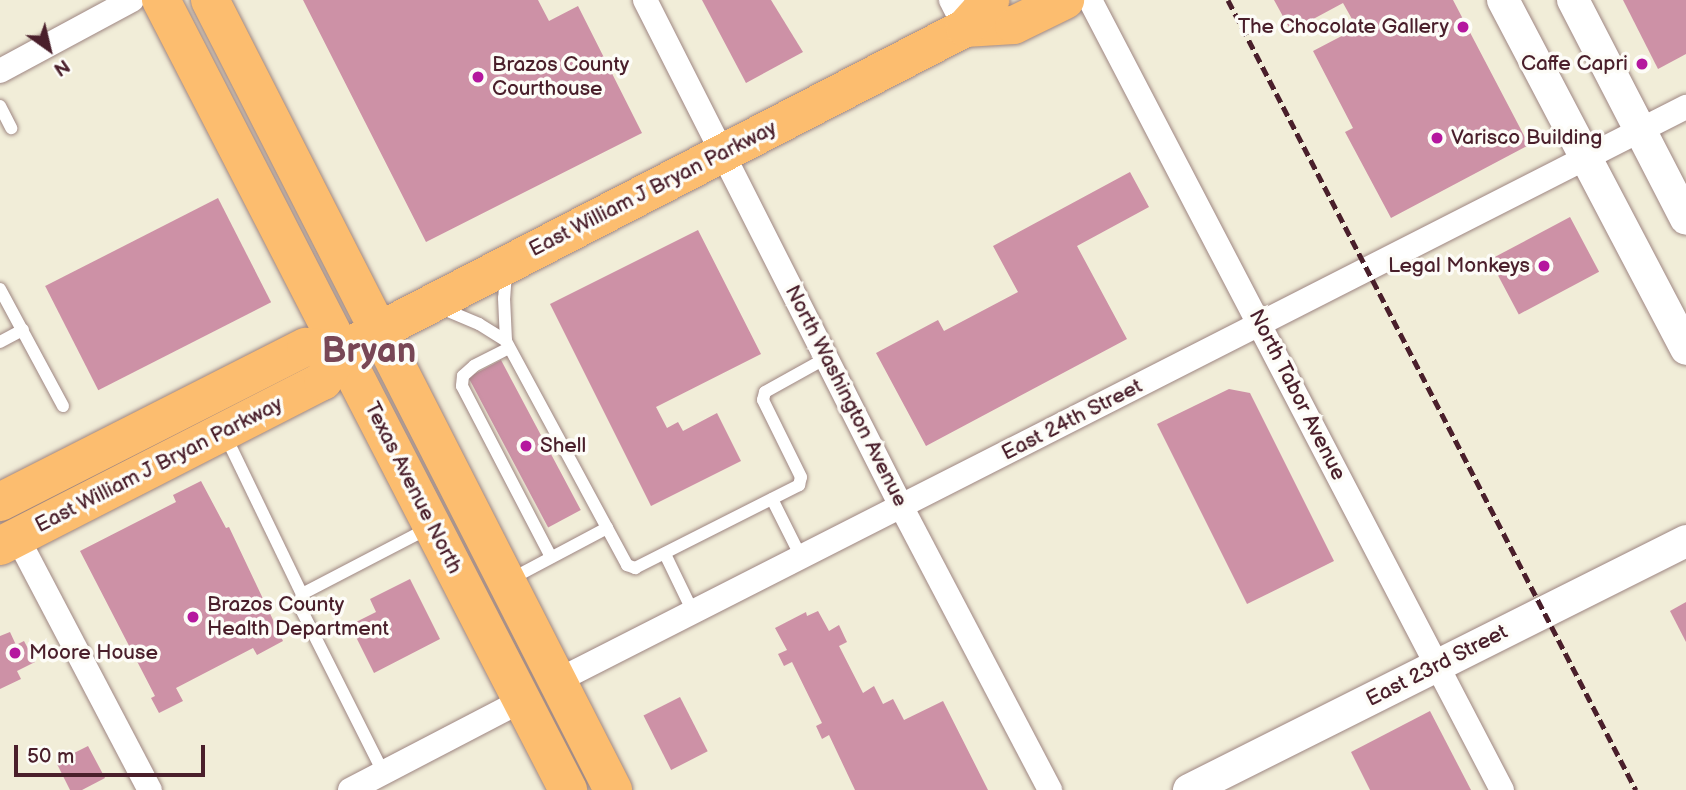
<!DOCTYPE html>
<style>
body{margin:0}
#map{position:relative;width:1686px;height:790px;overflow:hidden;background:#f1edd8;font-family:"Balsamiq Sans",sans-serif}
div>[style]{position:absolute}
.building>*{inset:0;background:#cd91a6;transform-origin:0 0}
.roads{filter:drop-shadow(0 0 2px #9e8682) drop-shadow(0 0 2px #9e8682)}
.service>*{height:12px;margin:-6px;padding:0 6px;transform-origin:6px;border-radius:6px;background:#fff}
.minor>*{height:24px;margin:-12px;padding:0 12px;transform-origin:12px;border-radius:12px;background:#fff}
.tertiary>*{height:32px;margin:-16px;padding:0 16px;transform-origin:16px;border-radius:16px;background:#fff}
.primary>*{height:38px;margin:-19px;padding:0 19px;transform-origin:19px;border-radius:19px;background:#fcbd6f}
.rail>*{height:5px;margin-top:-2.5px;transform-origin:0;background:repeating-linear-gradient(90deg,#4a1f2b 0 10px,transparent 0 15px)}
.dots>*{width:19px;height:19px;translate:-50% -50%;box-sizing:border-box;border:4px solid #fdfcf7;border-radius:50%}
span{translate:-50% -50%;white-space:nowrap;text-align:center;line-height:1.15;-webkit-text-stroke:7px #fdfcf7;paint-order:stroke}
.poi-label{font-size:21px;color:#4a1f2b}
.right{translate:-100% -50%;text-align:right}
.left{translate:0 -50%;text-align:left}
.street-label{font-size:21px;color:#4a1f2b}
.town-label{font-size:35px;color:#784756;font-weight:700}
.north{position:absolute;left:14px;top:14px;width:70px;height:70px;-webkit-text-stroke:5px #fdfcf7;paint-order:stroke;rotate:146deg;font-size:19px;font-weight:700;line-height:28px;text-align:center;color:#4a1f2b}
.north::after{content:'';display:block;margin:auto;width:24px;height:32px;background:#4a1f2b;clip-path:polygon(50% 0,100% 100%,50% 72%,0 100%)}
.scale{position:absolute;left:14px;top:745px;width:191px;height:32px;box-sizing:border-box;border:4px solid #4a1f2b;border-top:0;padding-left:9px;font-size:21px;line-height:24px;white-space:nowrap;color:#4a1f2b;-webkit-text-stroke:5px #fdfcf7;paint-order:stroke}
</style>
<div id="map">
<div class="building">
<div style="clip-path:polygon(303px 0,538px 0,549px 21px,578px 6px,642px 133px,426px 242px)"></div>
<div style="clip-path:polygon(702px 0,771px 0,803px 52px,746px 83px)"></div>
<div style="clip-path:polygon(1274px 0,1453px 0,1529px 145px,1391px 218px,1345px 132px,1353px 128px,1313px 51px,1357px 28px,1343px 3px,1291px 31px)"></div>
<div style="clip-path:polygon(1623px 0,1686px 0,1686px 54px,1658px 69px)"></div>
<div style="clip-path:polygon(1130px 172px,1149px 207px,1077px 246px,1127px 339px,926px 446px,876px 353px,938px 320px,944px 331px,1018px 292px,993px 246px)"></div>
<div style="left:218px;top:198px;width:117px;height:194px;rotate:63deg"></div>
<div style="left:1570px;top:217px;width:62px;height:91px;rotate:62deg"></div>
<div style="clip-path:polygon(698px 230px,761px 354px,656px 407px,667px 428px,678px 422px,683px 431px,717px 413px,741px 461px,651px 506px,550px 304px)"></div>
<div style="left:501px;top:360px;width:170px;height:37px;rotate:62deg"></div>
<div style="clip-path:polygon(1229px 389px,1250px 393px,1334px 561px,1247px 604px,1157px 424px)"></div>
<div style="clip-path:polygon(201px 481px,226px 528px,229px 527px,283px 641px,257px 655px,253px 648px,176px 688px,183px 701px,159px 713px,151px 698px,155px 696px,80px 551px,176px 502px,173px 495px)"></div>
<div style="clip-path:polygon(410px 579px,440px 639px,374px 673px,350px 625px,376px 612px,370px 599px)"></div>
<div style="clip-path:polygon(1686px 602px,1686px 642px,1670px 611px)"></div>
<div style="clip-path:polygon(818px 611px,829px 631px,839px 625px,847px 642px,839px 646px,863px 693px,874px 686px,883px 704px,893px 699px,904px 720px,943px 701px,988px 790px,855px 790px,829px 735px,822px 739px,816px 726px,822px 723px,792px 662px,784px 666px,778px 654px,787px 650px,775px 628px,806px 612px,807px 616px)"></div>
<div style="clip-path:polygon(10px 632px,16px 645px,24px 641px,35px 662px,17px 671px,21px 679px,0 689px,0 636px)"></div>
<div style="left:680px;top:697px;width:61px;height:41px;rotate:63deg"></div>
<div style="clip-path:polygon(1430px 711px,1471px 790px,1370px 790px,1351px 752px)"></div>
<div style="clip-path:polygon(88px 746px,105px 778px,82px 790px,70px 790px,56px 762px)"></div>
</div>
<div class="roads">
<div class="service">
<div style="left:0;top:106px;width:25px;rotate:63deg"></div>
<div style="left:506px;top:272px;width:26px;rotate:94deg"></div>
<div style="left:504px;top:298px;width:43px;rotate:87.3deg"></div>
<div style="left:506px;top:341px;width:255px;rotate:61.6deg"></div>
<div style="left:627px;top:565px;width:9px;rotate:21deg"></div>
<div style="left:635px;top:568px;width:184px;rotate:-26.8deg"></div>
<div style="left:799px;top:485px;width:8px;rotate:-76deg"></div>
<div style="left:801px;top:477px;width:86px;rotate:-116.3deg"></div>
<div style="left:763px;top:400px;width:8px;rotate:-76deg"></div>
<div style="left:765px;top:392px;width:70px;rotate:-29.1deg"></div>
<div style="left:0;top:289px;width:133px;rotate:61.7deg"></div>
<div style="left:441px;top:308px;width:41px;rotate:22.8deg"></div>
<div style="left:479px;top:324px;width:32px;rotate:32deg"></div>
<div style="left:0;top:342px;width:26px;rotate:-28deg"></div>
<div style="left:509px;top:348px;width:39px;rotate:153deg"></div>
<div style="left:474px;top:366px;width:15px;rotate:138deg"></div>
<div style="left:463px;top:376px;width:10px;rotate:96deg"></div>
<div style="left:462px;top:386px;width:193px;rotate:62.5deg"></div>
<div style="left:225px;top:435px;width:177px;rotate:64.2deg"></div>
<div style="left:302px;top:594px;width:141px;rotate:-27.5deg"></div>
<div style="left:772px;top:499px;width:65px;rotate:63.4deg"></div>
<div style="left:665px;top:554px;width:64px;rotate:64.2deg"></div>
<div style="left:511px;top:579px;width:109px;rotate:-28deg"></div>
<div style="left:302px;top:594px;width:11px;rotate:105deg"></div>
<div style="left:299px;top:605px;width:187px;rotate:63.3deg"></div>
</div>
<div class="minor">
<div style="left:645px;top:0;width:567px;rotate:63.16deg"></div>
<div style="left:901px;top:506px;width:321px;rotate:62.3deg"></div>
<div style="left:951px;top:0;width:31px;rotate:63deg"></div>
<div style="left:1090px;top:0;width:891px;rotate:62.46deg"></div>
<div style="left:0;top:71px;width:150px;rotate:-28.3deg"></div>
<div style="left:17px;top:537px;width:286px;rotate:62.3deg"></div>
<div style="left:557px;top:681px;width:1267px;rotate:-26.95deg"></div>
<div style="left:350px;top:790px;width:193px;rotate:-27.5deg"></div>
</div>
<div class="tertiary">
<div style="left:1503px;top:0;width:394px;rotate:62.3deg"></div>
<div style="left:1573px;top:0;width:246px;rotate:62.7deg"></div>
<div style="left:1189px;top:790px;width:556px;rotate:-26.61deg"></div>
</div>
<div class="primary">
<div style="left:161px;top:0;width:889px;rotate:62.74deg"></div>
<div style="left:210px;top:0;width:887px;rotate:62.97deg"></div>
<div style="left:965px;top:28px;width:49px;rotate:-3.5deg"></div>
<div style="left:1014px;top:25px;width:57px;rotate:-26.1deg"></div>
<div style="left:0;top:502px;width:343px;rotate:-26.9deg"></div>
<div style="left:306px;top:347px;width:36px;rotate:5deg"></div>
<div style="left:0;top:546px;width:363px;rotate:-27.1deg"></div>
<div style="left:323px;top:381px;width:36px;rotate:-58deg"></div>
<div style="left:342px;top:350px;width:701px;rotate:-27.33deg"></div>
<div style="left:965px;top:28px;width:38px;rotate:-48deg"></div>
</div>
</div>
<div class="rail">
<div style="left:1228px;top:0;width:889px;rotate:62.69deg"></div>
</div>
<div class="dots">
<div style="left:1463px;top:27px;background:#b5179e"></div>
<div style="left:1642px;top:64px;background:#b5179e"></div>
<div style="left:478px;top:77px;background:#b5179e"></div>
<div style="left:1437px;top:138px;background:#b5179e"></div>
<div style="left:1544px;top:266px;background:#b5179e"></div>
<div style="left:526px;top:446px;background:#b5179e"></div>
<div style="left:193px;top:617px;background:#b5179e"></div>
<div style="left:15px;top:653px;background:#b5179e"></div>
</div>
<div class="poi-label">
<span class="right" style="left:1449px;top:27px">The Chocolate Gallery</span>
<span class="right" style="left:1628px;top:64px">Caffe Capri</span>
<span class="left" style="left:492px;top:77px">Brazos County<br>Courthouse</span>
<span class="left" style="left:1451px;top:138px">Varisco Building</span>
<span class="right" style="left:1530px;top:266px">Legal Monkeys</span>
<span class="left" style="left:540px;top:446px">Shell</span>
<span class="left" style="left:207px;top:617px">Brazos County<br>Health Department</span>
<span class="left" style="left:29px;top:653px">Moore House</span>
</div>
<div class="street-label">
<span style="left:653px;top:189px;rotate:-27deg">East William J Bryan Parkway</span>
<span style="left:1297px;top:395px;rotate:63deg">North Tabor Avenue</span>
<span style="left:846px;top:396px;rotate:63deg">North Washington Avenue</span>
<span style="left:1072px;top:420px;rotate:-27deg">East 24th Street</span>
<span style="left:159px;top:465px;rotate:-27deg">East William J Bryan Parkway</span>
<span style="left:413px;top:488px;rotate:63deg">Texas Avenue North</span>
<span style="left:1437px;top:666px;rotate:-27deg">East 23rd Street</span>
</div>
<div class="town-label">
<span style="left:369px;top:352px">Bryan</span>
</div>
<div class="north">N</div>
<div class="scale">50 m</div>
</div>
